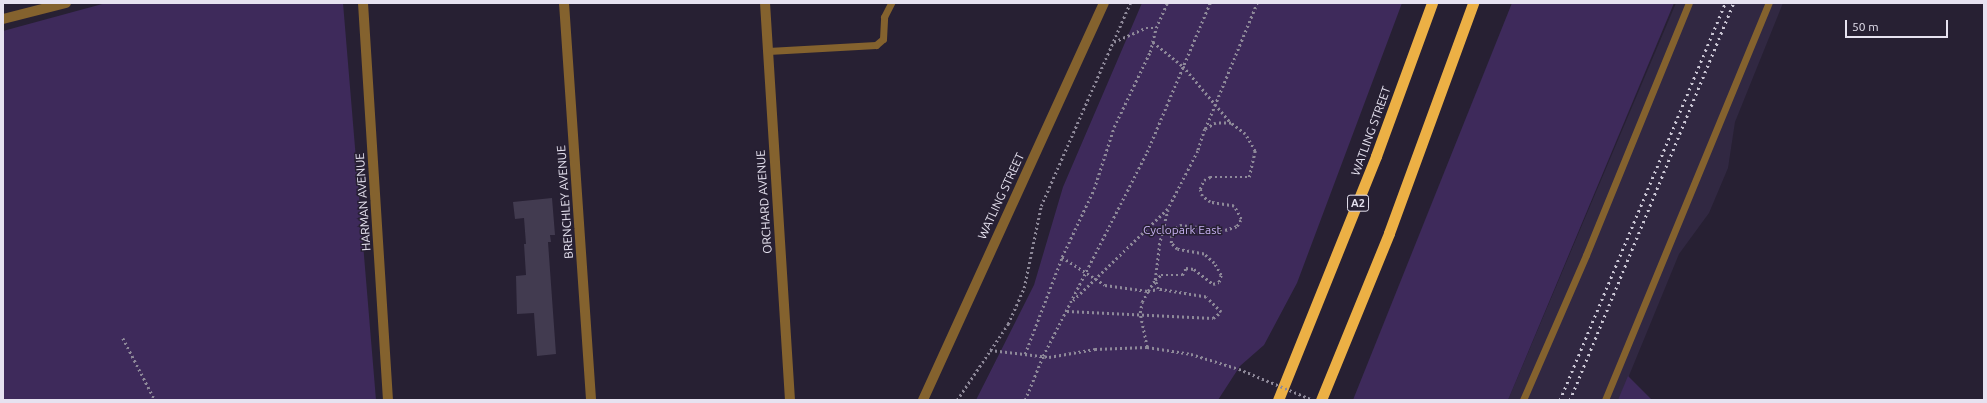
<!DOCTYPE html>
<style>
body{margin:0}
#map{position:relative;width:1987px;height:403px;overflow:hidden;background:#272033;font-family:Ubuntu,sans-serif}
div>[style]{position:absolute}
.built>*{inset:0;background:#312842}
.green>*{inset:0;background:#3e2a5b}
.building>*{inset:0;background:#423b50}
.path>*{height:2.5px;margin-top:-1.25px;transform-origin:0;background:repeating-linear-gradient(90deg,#8e8999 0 2px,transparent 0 5px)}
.service>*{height:7px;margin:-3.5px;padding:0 3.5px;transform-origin:3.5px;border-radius:3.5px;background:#84622e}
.minor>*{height:10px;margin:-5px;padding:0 5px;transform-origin:5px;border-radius:5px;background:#84622e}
.tertiary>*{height:10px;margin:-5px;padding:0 5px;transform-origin:5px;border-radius:5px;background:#84622e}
.trunk>*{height:11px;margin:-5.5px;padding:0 5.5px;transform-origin:5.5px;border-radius:5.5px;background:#ecb045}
.rail>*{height:3px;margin-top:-1.5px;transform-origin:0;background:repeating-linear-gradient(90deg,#cbc7d5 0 2px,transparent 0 6px)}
.path-bridge>*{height:2.5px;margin-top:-1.25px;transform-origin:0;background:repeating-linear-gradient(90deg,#8e8999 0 2px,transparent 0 5px)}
span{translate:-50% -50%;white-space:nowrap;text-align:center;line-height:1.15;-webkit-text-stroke:3px #272033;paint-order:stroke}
.shield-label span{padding:1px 3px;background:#272033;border:1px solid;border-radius:3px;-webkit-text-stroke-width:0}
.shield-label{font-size:11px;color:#e6e2f0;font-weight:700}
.street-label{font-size:12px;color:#e6e2f0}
.park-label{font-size:12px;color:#c7b1f1}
.frame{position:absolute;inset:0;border:4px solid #e6e2f0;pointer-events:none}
.scale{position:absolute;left:1845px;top:20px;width:103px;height:18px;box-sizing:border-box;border:2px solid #e6e2f0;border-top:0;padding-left:5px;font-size:12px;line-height:14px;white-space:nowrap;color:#e6e2f0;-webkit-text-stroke:3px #272033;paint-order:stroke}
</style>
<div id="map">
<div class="built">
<div style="clip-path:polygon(1676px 3px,1783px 3px,1735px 122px,1728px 168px,1709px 213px,1679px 254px,1619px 400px,1508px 400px)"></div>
</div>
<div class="green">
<div style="clip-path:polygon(106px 3px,343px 3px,376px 400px,3px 400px,3px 31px)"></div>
<div style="clip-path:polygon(1142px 3px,1402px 3px,1297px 283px,1264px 345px,1240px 366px,1218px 400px,976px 400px,1034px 285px,1063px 187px)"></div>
<div style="clip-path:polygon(1512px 3px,1674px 3px,1508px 400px,1353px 400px)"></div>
<div style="clip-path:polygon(1628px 376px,1652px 400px,1618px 400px)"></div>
</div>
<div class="building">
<div style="clip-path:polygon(552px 198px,555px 235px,550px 235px,551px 242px,548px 242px,556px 354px,537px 356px,534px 313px,517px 314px,516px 276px,526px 275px,524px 244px,526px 244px,524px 218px,515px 219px,513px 202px)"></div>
</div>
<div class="path">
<div style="left:1114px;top:42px;width:35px;rotate:-24deg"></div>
<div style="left:1146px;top:28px;width:10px"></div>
<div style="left:1153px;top:42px;width:38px;rotate:39deg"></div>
<div style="left:1183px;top:66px;width:75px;rotate:49.9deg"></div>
<div style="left:1205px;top:129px;width:136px;rotate:-67.6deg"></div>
<div style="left:1062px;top:257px;width:51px;rotate:33.1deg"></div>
<div style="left:1105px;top:285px;width:43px;rotate:7.9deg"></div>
<div style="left:1148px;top:291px;width:13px;rotate:-58deg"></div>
<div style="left:1155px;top:280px;width:35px;rotate:-83deg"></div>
<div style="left:1159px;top:245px;width:36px;rotate:-76deg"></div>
<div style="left:1067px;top:311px;width:146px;rotate:2.7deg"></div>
<div style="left:1213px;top:318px;width:10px;rotate:-37deg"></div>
<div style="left:1221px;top:312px;width:21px;rotate:-135deg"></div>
<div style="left:1206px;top:297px;width:49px;rotate:-170.5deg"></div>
<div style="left:1158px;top:289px;width:9px;rotate:-108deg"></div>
<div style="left:1155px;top:280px;width:8px;rotate:-40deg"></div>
<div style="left:1161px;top:275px;width:21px"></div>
<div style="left:1182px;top:275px;width:8px;rotate:-60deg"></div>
<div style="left:1186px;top:268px;width:8px;rotate:7deg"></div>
<div style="left:1194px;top:269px;width:24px;rotate:38deg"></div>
<div style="left:1213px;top:284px;width:6px;rotate:-18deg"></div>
<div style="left:1219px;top:282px;width:7px;rotate:-74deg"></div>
<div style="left:1221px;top:275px;width:14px;rotate:-120deg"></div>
<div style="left:1214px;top:263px;width:13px;rotate:-138deg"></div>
<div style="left:1204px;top:254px;width:27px;rotate:-170deg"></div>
<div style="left:1177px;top:249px;width:8px;rotate:-135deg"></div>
<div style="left:1171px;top:243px;width:12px;rotate:-85deg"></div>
<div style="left:1172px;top:231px;width:10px;rotate:-37deg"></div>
<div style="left:1180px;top:225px;width:45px;rotate:6.3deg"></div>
<div style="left:1225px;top:230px;width:13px;rotate:-18deg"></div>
<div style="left:1237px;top:226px;width:8px;rotate:-60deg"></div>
<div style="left:1241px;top:219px;width:15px;rotate:-118deg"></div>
<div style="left:1234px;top:206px;width:24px;rotate:-171deg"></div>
<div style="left:1210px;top:202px;width:10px;rotate:-143deg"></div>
<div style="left:1202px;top:196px;width:7px;rotate:-106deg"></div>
<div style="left:1200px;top:189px;width:10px;rotate:-66deg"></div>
<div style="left:1204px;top:180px;width:7px;rotate:-27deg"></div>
<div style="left:1210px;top:177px;width:39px"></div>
<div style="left:1249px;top:177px;width:27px;rotate:-77deg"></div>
<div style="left:1255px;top:151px;width:20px;rotate:-120deg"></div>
<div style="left:1245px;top:134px;width:18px;rotate:-142deg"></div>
<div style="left:1231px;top:123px;width:15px;rotate:180deg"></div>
<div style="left:1216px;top:123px;width:13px;rotate:151deg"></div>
<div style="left:1205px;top:129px;width:23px;rotate:108deg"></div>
<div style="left:1198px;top:151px;width:65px;rotate:117.3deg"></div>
<div style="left:1168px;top:209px;width:135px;rotate:135.9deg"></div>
<div style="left:123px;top:338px;width:70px;rotate:62.7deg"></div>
<div style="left:1147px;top:347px;width:35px;rotate:-102deg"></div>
<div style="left:1140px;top:313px;width:11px;rotate:-80deg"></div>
<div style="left:1142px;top:302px;width:13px;rotate:-61deg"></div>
<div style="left:1148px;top:291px;width:10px;rotate:-11deg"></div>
<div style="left:990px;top:350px;width:59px;rotate:6.8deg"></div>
<div style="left:1049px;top:357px;width:47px;rotate:-9.9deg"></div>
<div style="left:1095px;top:349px;width:52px;rotate:-2.2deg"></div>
<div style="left:1147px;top:347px;width:45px;rotate:9deg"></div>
<div style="left:1191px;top:354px;width:50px;rotate:17.4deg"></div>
<div style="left:1025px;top:354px;width:104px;rotate:-69.1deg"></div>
<div style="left:1062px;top:257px;width:75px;rotate:-64.8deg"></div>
<div style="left:1094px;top:189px;width:65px;rotate:-72.1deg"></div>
<div style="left:1114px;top:127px;width:83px;rotate:-64.4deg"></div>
<div style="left:1150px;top:52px;width:25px;rotate:-76deg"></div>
<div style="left:1156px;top:28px;width:27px;rotate:-66deg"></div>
<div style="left:957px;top:400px;width:92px;rotate:-56.1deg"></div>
<div style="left:1008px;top:324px;width:39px;rotate:-66deg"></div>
<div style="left:1024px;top:288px;width:84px;rotate:-78.3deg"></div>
<div style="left:1041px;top:206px;width:222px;rotate:-66.3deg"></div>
<div style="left:1025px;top:400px;width:48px;rotate:-67.8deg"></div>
<div style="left:1043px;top:356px;width:229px;rotate:-63deg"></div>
<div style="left:1147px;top:152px;width:162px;rotate:-67.1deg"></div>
</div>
<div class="service">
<div style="left:768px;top:51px;width:108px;rotate:-3.2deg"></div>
<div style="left:876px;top:45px;width:9px;rotate:-41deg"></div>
<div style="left:883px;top:39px;width:22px;rotate:-87deg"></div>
<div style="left:884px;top:17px;width:16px;rotate:-63deg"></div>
<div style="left:1523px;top:400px;width:158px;rotate:-66.5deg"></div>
<div style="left:1586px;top:255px;width:272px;rotate:-67.8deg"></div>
<div style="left:1605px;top:400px;width:430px;rotate:-67.6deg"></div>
</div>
<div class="minor">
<div style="left:363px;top:3px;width:398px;rotate:86.4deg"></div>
<div style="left:564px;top:3px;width:398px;rotate:86.1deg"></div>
<div style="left:765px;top:3px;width:398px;rotate:86.4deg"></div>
<div style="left:923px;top:400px;width:436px;rotate:-65.5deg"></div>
</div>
<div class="tertiary">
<div style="left:3px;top:19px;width:65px;rotate:-14.3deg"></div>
</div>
<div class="trunk">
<div style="left:1278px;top:400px;width:263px;rotate:-68.1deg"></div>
<div style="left:1376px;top:156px;width:163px;rotate:-69.9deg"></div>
<div style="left:1321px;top:400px;width:180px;rotate:-67.8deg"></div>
<div style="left:1389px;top:233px;width:245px;rotate:-69.9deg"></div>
</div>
<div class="rail">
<div style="left:1560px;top:400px;width:430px;rotate:-67.4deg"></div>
<div style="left:1570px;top:400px;width:430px;rotate:-67.6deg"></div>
</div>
<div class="path-bridge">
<div style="left:1239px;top:369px;width:80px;rotate:22.7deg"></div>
</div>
<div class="shield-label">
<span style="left:1358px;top:203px">A2</span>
</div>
<div class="street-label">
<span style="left:1371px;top:131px;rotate:-70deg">WATLING STREET</span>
<span style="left:1001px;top:196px;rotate:-65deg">WATLING STREET</span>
<span style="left:363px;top:202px;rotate:-94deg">HARMAN AVENUE</span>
<span style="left:565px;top:202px;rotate:-94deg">BRENCHLEY AVENUE</span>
<span style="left:764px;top:202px;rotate:-94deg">ORCHARD AVENUE</span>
</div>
<div class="park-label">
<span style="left:1182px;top:230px">Cyclopark East</span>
</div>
<div class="frame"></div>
<div class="scale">50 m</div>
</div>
